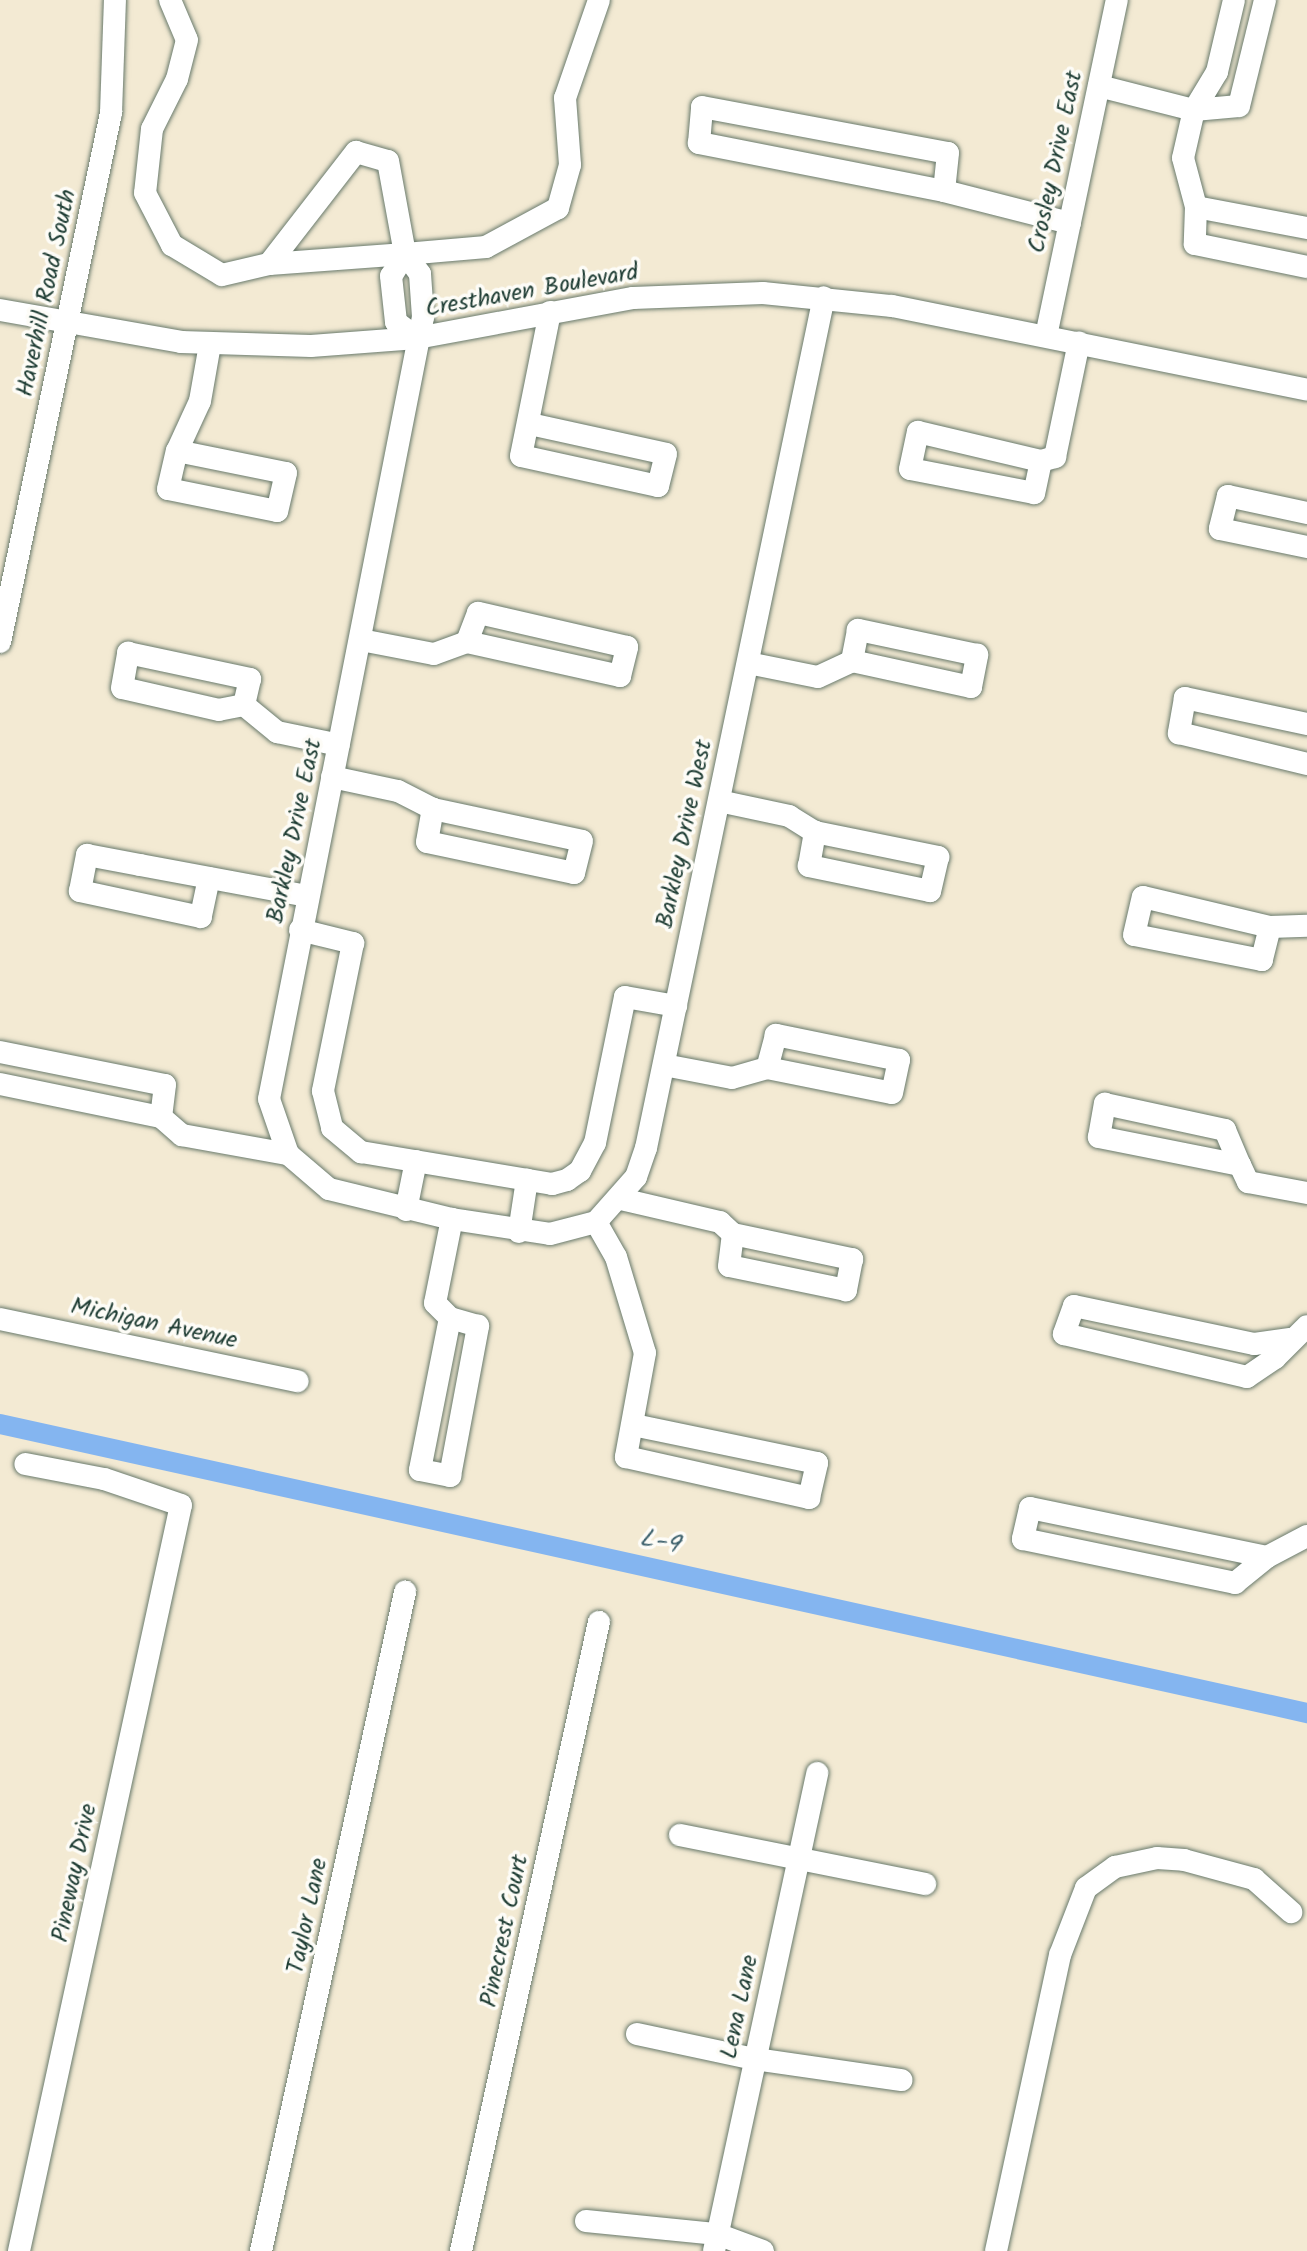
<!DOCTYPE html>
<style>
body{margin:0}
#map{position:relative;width:1307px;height:2251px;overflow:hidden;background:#f3ead3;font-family:Kalam,sans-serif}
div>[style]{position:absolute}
.canal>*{height:20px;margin:-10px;padding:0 10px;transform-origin:10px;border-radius:10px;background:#84b5f0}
.roads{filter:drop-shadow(0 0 2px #697a6c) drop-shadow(0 0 2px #697a6c)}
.minor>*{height:22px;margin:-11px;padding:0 11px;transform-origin:11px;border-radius:11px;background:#fff}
span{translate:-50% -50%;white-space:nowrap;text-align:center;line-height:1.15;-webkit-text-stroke:7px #fdfcf7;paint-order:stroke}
.street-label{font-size:24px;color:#1f3d34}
.water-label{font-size:26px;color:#3d616c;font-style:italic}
</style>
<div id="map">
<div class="canal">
<div style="left:0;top:1424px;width:1339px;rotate:12.47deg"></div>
</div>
<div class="roads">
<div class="minor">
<div style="left:170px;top:0;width:43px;rotate:67deg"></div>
<div style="left:187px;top:40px;width:40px;rotate:104.4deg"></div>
<div style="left:177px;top:79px;width:56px;rotate:116.6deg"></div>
<div style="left:152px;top:129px;width:64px;rotate:96.2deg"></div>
<div style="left:145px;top:193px;width:59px;rotate:62.6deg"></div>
<div style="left:172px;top:245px;width:58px;rotate:31deg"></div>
<div style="left:222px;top:275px;width:48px;rotate:-13.2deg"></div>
<div style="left:599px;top:0;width:104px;rotate:109.1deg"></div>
<div style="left:565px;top:98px;width:67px;rotate:85.7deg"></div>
<div style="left:570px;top:165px;width:45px;rotate:105.6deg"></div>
<div style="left:558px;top:208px;width:82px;rotate:151.6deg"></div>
<div style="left:486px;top:247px;width:81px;rotate:175.1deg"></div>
<div style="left:405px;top:254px;width:136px;rotate:175.8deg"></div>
<div style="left:269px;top:264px;width:142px;rotate:-52.2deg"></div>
<div style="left:356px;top:152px;width:33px;rotate:16deg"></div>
<div style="left:388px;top:161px;width:95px;rotate:79.6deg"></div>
<div style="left:405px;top:254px;width:25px;rotate:53deg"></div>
<div style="left:420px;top:274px;width:43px;rotate:86deg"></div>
<div style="left:423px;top:317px;width:797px;rotate:101.14deg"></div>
<div style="left:269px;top:1099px;width:58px;rotate:70.9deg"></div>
<div style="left:288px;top:1154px;width:54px;rotate:40.5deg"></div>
<div style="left:329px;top:1189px;width:127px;rotate:13.7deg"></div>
<div style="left:452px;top:1219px;width:99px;rotate:8.7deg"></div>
<div style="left:550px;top:1234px;width:48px;rotate:-14.6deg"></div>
<div style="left:596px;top:1222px;width:60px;rotate:-48.4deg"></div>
<div style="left:636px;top:1177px;width:31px;rotate:-71deg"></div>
<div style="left:646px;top:1148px;width:869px;rotate:-78.19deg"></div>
<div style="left:1234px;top:0;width:74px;rotate:103.3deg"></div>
<div style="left:1217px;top:72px;width:44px;rotate:121.2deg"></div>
<div style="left:1194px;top:110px;width:49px;rotate:102.9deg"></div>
<div style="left:1183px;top:158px;width:51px;rotate:75.1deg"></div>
<div style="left:1196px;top:207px;width:37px;rotate:92deg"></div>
<div style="left:1195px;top:244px;width:114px;rotate:11.6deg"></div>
<div style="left:1099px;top:86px;width:98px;rotate:14.2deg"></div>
<div style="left:1194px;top:110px;width:45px;rotate:-5.1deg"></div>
<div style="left:1239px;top:106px;width:109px;rotate:-76.2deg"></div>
<div style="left:944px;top:191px;width:250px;rotate:-168.9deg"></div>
<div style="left:699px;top:143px;width:36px;rotate:-85deg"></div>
<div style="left:702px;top:107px;width:250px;rotate:10.6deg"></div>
<div style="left:948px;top:153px;width:38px;rotate:96deg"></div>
<div style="left:944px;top:191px;width:130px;rotate:14.3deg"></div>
<div style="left:1196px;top:207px;width:113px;rotate:10.7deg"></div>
<div style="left:405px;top:254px;width:26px;rotate:122deg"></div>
<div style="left:391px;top:276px;width:46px;rotate:83.8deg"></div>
<div style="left:396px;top:322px;width:26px;rotate:37deg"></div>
<div style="left:0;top:310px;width:184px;rotate:10deg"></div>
<div style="left:181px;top:342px;width:130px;rotate:1.8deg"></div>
<div style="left:311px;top:346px;width:106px;rotate:-4.3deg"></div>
<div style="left:417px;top:338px;width:220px;rotate:-10.5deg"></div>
<div style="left:633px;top:298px;width:130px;rotate:-2.2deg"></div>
<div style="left:763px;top:293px;width:130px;rotate:5.8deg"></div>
<div style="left:892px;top:306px;width:423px;rotate:11.4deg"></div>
<div style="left:1046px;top:336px;width:343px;rotate:-78.1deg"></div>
<div style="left:530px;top:424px;width:139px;rotate:12.4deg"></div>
<div style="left:666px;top:454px;width:33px;rotate:104deg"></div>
<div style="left:658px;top:486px;width:140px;rotate:-167.6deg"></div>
<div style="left:521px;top:456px;width:147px;rotate:-78.6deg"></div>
<div style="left:177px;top:451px;width:111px;rotate:11.4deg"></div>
<div style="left:286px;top:473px;width:39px;rotate:103deg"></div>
<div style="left:277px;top:511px;width:111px;rotate:-168.6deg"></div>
<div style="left:168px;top:489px;width:39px;rotate:-77deg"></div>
<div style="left:177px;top:451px;width:55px;rotate:-65.3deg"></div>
<div style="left:200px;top:401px;width:58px;rotate:-80deg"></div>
<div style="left:1041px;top:461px;width:33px;rotate:102deg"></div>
<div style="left:1034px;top:493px;width:126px;rotate:-169deg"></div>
<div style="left:910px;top:469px;width:38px;rotate:-78deg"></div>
<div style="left:918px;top:432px;width:126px;rotate:13.3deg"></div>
<div style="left:1041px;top:461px;width:15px;rotate:-16deg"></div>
<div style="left:1055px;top:457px;width:117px;rotate:-78.2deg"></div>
<div style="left:1307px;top:513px;width:81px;rotate:-167.9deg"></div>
<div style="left:1228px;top:496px;width:34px;rotate:104deg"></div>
<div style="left:1220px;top:529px;width:89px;rotate:11.7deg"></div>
<div style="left:361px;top:640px;width:74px;rotate:10.9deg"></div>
<div style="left:434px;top:654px;width:35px;rotate:-20deg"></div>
<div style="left:467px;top:642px;width:157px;rotate:12.5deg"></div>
<div style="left:620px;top:676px;width:30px;rotate:-76deg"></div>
<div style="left:627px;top:647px;width:153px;rotate:-167.1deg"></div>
<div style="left:478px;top:613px;width:31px;rotate:111deg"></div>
<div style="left:0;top:642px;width:541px;rotate:-78.15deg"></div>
<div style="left:111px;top:113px;width:113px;rotate:-88deg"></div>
<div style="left:128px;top:653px;width:125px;rotate:12deg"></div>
<div style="left:250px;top:679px;width:27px;rotate:103deg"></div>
<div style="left:244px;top:705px;width:25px;rotate:169deg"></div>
<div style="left:219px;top:710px;width:99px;rotate:-167.2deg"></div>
<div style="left:122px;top:688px;width:36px;rotate:-80deg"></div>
<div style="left:748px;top:663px;width:71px;rotate:11.3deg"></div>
<div style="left:818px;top:677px;width:38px;rotate:-25deg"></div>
<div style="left:852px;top:661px;width:122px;rotate:12.3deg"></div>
<div style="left:971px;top:687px;width:33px;rotate:-79deg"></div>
<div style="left:977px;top:655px;width:122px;rotate:-168.1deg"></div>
<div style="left:858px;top:630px;width:32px;rotate:101deg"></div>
<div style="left:244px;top:705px;width:43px;rotate:39.3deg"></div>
<div style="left:277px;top:732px;width:63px;rotate:11.8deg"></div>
<div style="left:1307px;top:724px;width:125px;rotate:-168deg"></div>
<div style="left:1185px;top:698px;width:36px;rotate:100deg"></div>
<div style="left:1179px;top:733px;width:132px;rotate:13.6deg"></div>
<div style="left:332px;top:777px;width:67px;rotate:12deg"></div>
<div style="left:398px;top:791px;width:39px;rotate:27deg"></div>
<div style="left:433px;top:809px;width:152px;rotate:12.1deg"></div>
<div style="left:582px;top:841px;width:33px;rotate:104deg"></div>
<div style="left:574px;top:873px;width:150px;rotate:-168.1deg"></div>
<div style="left:427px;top:842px;width:34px;rotate:-80deg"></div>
<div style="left:719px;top:801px;width:72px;rotate:12.1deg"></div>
<div style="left:789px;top:816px;width:31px;rotate:32deg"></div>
<div style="left:815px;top:832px;width:126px;rotate:11.5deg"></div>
<div style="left:938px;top:857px;width:35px;rotate:103deg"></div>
<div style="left:930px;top:891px;width:124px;rotate:-168.3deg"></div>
<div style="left:809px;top:866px;width:35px;rotate:-80deg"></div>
<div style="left:209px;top:878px;width:40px;rotate:102deg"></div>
<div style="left:201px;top:917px;width:124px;rotate:-167.9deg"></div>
<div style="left:80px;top:891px;width:37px;rotate:-79deg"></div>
<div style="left:87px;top:855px;width:54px;rotate:10.7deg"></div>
<div style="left:140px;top:865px;width:170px;rotate:10.5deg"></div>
<div style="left:1270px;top:927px;width:34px;rotate:104deg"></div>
<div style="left:1262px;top:960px;width:130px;rotate:-168.9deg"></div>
<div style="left:1134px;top:935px;width:39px;rotate:-77deg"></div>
<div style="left:1143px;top:897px;width:130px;rotate:13.3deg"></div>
<div style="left:1270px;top:927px;width:37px;rotate:-2deg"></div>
<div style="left:300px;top:930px;width:55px;rotate:13.8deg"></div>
<div style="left:353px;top:943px;width:151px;rotate:101.5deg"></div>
<div style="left:323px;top:1091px;width:38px;rotate:76deg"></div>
<div style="left:332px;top:1128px;width:38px;rotate:40deg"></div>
<div style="left:361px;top:1152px;width:194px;rotate:9.5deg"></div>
<div style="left:552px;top:1184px;width:16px;rotate:-15deg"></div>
<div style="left:567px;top:1180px;width:16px;rotate:-35deg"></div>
<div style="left:580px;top:1171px;width:32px;rotate:-62deg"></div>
<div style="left:595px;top:1143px;width:149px;rotate:-78.4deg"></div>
<div style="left:625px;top:997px;width:52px;rotate:10deg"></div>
<div style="left:0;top:1052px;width:168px;rotate:11.3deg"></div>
<div style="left:165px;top:1085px;width:32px;rotate:97deg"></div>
<div style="left:664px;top:1065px;width:69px;rotate:10.8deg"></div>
<div style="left:732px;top:1078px;width:36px;rotate:-16deg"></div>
<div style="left:767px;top:1068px;width:127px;rotate:11.3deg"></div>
<div style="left:892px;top:1093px;width:34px;rotate:-78deg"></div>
<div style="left:899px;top:1060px;width:126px;rotate:-168.5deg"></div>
<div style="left:776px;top:1035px;width:34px;rotate:105deg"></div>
<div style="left:0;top:1084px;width:164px;rotate:11.6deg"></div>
<div style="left:161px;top:1117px;width:28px;rotate:41deg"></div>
<div style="left:182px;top:1135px;width:108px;rotate:10.2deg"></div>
<div style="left:1240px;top:1165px;width:144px;rotate:-168.8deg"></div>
<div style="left:1099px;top:1137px;width:34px;rotate:-80deg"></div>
<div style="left:1105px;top:1104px;width:123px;rotate:12.2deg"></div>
<div style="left:1225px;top:1130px;width:38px;rotate:67deg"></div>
<div style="left:1240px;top:1165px;width:19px;rotate:65deg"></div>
<div style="left:1248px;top:1182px;width:60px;rotate:10.6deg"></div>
<div style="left:621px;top:1199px;width:102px;rotate:13.1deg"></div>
<div style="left:720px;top:1222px;width:18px;rotate:43deg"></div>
<div style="left:733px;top:1234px;width:122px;rotate:11.9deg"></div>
<div style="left:852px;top:1259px;width:32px;rotate:101deg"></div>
<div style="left:846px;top:1290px;width:119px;rotate:-168.4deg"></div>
<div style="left:729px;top:1266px;width:32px;rotate:-83deg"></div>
<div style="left:406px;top:1210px;width:50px;rotate:-78.5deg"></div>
<div style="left:596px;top:1222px;width:40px;rotate:60.3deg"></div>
<div style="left:616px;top:1257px;width:100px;rotate:73.2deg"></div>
<div style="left:645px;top:1353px;width:106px;rotate:100.4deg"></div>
<div style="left:626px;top:1457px;width:188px;rotate:12.6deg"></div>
<div style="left:809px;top:1498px;width:36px;rotate:-77deg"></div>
<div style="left:817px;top:1463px;width:188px;rotate:-168.3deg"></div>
<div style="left:519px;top:1232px;width:53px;rotate:-81.3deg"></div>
<div style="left:450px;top:1318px;width:155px;rotate:101.2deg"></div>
<div style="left:420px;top:1470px;width:31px;rotate:11deg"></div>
<div style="left:450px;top:1476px;width:153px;rotate:-79.4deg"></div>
<div style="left:478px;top:1326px;width:29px;rotate:-164deg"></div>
<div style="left:450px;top:1318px;width:21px;rotate:-135deg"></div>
<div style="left:435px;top:1303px;width:86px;rotate:-78.6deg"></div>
<div style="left:0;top:1319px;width:304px;rotate:11.8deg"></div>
<div style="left:1290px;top:1339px;width:36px;rotate:172deg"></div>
<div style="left:1254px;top:1344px;width:184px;rotate:-168.1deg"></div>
<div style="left:1074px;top:1306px;width:30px;rotate:110deg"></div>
<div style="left:1064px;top:1334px;width:188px;rotate:13.2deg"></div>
<div style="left:1247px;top:1377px;width:34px;rotate:-34deg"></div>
<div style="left:1275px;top:1358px;width:45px;rotate:-45deg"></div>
<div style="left:1267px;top:1557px;width:242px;rotate:-168.3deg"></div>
<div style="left:1030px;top:1508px;width:32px;rotate:103deg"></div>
<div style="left:1023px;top:1539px;width:217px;rotate:11.7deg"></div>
<div style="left:1235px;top:1583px;width:41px;rotate:-39.1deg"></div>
<div style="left:1267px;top:1557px;width:45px;rotate:-27.7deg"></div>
<div style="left:680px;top:1835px;width:250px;rotate:11.3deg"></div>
<div style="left:637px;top:2034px;width:121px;rotate:12deg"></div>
<div style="left:755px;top:2059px;width:148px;rotate:8.2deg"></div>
<div style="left:586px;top:2221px;width:132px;rotate:5.7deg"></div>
<div style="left:717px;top:2234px;width:49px;rotate:20.3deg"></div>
<div style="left:19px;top:2251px;width:763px;rotate:-77.75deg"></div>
<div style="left:181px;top:1505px;width:81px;rotate:-161.3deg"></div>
<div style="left:104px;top:1479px;width:80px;rotate:-169.2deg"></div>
<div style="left:261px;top:2251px;width:675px;rotate:-77.67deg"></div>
<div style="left:461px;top:2251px;width:644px;rotate:-77.63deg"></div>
<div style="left:714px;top:2251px;width:489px;rotate:-77.8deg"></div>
<div style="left:996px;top:2251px;width:303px;rotate:-77.8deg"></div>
<div style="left:1060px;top:1955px;width:72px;rotate:-68.8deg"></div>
<div style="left:1086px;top:1888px;width:36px;rotate:-36deg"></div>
<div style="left:1115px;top:1867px;width:43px;rotate:-12.1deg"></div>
<div style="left:1157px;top:1858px;width:27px;rotate:4deg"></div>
<div style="left:1184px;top:1860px;width:73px;rotate:15.2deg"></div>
<div style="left:1254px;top:1879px;width:50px;rotate:41.7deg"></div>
</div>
</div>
<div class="street-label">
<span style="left:1056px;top:162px;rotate:-78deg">Crosley Drive East</span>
<span style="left:532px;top:291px;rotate:-10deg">Cresthaven Boulevard</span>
<span style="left:47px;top:293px;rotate:-78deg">Haverhill Road South</span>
<span style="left:295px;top:831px;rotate:-78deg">Barkley Drive East</span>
<span style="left:685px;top:834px;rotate:-78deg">Barkley Drive West</span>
<span style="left:154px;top:1324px;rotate:12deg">Michigan Avenue</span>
<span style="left:75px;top:1873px;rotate:-78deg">Pineway Drive</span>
<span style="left:308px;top:1916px;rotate:-78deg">Taylor Lane</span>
<span style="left:505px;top:1931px;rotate:-78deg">Pinecrest Court</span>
<span style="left:740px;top:2007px;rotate:-78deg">Lena Lane</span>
</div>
<div class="water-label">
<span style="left:659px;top:1543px;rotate:12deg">L-9</span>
</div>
</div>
